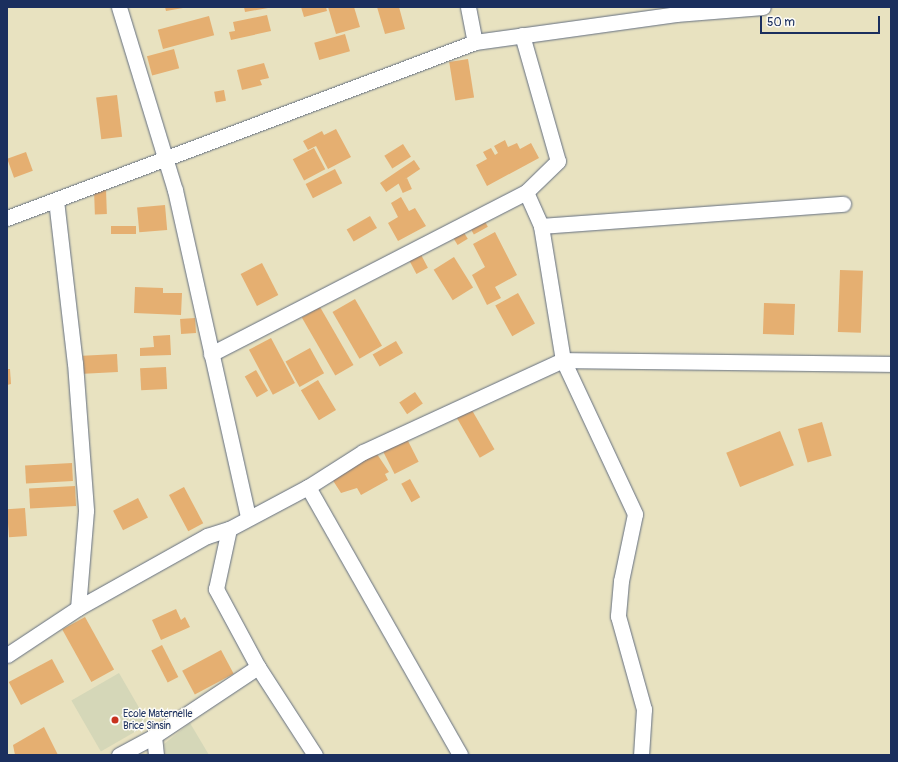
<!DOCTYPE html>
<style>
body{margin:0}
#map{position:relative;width:898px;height:762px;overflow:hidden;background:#e8e2c0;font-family:Pangolin,sans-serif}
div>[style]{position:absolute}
.built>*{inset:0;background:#d5d7b8;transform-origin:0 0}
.building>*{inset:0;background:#e5af71;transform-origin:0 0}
.roads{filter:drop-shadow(0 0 1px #636e80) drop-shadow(0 0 1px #636e80)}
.minor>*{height:15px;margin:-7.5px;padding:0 7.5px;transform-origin:7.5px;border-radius:7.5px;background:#fff}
.dots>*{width:11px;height:11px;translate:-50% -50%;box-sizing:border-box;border:2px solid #fdfcf7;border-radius:50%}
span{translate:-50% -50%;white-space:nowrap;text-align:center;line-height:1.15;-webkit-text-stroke:3px #fdfcf7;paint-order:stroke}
.poi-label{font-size:10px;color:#1b2f5e}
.left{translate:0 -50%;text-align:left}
.frame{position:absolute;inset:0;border:8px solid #1b2f5e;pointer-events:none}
.scale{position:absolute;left:760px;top:16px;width:120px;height:18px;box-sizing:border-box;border:2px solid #1b2f5e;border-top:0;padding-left:5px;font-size:12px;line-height:14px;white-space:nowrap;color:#1b2f5e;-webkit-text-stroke:3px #fdfcf7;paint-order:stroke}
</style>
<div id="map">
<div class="built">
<div style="left:119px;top:673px;width:59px;height:55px;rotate:60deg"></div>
<div style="clip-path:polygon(190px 723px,209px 755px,166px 755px,164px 744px)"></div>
</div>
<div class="building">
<div style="clip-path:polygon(165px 7px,183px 7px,183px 8px,166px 11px)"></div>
<div style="clip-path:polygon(244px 7px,268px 7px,268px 8px,245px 12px)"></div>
<div style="clip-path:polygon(301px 7px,326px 7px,327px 11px,304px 17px)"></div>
<div style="clip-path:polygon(328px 7px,354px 7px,360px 27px,336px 34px)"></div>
<div style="clip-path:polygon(377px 7px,399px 7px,405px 29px,385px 34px)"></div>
<div style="clip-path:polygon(267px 15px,271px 31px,231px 40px,229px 32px,235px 31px,233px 22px)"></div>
<div style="left:209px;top:16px;width:20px;height:53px;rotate:75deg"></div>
<div style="left:345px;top:34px;width:18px;height:32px;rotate:74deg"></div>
<div style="left:174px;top:49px;width:20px;height:28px;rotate:75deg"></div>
<div style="left:468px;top:59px;width:39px;height:19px;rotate:81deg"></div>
<div style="clip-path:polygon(264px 63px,269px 78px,260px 80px,262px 85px,242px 90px,237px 70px)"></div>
<div style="left:224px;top:90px;width:11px;height:10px;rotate:80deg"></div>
<div style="left:117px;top:95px;width:42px;height:21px;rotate:83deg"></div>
<div style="clip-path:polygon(336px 129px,351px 157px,328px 169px,316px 146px,308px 150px,303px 141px,322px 131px,324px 135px)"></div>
<div style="clip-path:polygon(505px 140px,508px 147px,517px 143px,520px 149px,531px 143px,539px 158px,487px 186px,476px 165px,487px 159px,483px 152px,491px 148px,495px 155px,498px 153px,494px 146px)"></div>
<div style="left:403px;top:144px;width:15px;height:22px;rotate:58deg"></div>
<div style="left:314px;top:148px;width:24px;height:24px;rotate:62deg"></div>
<div style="left:26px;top:152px;width:20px;height:20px;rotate:70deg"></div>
<div style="left:414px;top:160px;width:11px;height:41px;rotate:56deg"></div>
<div style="left:335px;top:169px;width:16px;height:33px;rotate:63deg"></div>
<div style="left:407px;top:178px;width:12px;height:10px;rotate:66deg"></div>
<div style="left:106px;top:189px;width:25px;height:12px;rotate:88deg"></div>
<div style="clip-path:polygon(401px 197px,409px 211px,415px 208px,426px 226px,398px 241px,388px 223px,398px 217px,391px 203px)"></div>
<div style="left:165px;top:205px;width:25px;height:28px;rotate:85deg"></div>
<div style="left:370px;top:216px;width:14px;height:27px;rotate:60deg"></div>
<div style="left:483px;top:218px;width:10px;height:16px;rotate:61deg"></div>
<div style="left:111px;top:226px;width:25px;height:8px"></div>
<div style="left:463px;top:231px;width:9px;height:12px;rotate:58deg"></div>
<div style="clip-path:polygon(495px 232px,517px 275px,495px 287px,501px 298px,487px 305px,472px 275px,485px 267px,473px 244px)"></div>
<div style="left:419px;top:251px;width:19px;height:13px;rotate:62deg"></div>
<div style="left:454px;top:257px;width:36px;height:24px;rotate:58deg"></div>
<div style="left:262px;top:263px;width:36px;height:24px;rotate:63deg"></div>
<div style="left:840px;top:270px;width:23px;height:62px;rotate:2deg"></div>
<div style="clip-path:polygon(135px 287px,163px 288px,163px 293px,182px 293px,181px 315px,134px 313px)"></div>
<div style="left:518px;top:293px;width:35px;height:26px;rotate:61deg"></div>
<div style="left:355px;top:299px;width:54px;height:26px;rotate:60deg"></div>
<div style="left:764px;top:303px;width:31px;height:31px;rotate:2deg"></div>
<div style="left:320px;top:307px;width:67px;height:21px;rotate:60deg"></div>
<div style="left:195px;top:318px;width:15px;height:15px;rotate:86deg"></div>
<div style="clip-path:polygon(170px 335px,171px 355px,140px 356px,140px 348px,154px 347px,153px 336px)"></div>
<div style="left:271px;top:338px;width:51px;height:25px;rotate:62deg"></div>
<div style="left:396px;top:341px;width:14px;height:27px;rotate:60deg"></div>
<div style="left:310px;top:348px;width:29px;height:28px;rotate:61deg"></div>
<div style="left:117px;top:354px;width:18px;height:34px;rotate:87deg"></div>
<div style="left:166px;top:367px;width:22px;height:26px;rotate:87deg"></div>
<div style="clip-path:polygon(7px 369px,10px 369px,11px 384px,7px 385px)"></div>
<div style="left:256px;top:370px;width:24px;height:13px;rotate:60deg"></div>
<div style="left:318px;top:380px;width:35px;height:20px;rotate:59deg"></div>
<div style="left:415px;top:392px;width:14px;height:19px;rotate:56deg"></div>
<div style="left:469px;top:405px;width:51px;height:17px;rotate:60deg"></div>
<div style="left:822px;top:422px;width:35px;height:25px;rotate:74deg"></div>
<div style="left:780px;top:431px;width:37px;height:58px;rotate:68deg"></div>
<div style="left:405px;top:435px;width:30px;height:27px;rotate:63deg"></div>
<div style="clip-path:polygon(375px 451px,389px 472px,385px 474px,388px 480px,361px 495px,357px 488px,341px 493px,332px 479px)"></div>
<div style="left:72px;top:463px;width:18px;height:47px;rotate:87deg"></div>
<div style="left:410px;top:479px;width:21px;height:10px;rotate:61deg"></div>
<div style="left:75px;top:486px;width:20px;height:46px;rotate:87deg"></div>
<div style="left:184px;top:487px;width:41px;height:17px;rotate:62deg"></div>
<div style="left:138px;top:498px;width:22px;height:28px;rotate:63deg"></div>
<div style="left:25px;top:508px;width:28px;height:18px;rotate:86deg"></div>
<div style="clip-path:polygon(176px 609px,181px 620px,185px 617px,190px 627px,161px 640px,152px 620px)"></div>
<div style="left:85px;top:617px;width:60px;height:26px;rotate:61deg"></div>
<div style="left:162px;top:645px;width:36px;height:12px;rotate:63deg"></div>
<div style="left:221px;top:650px;width:27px;height:44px;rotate:62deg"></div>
<div style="left:52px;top:659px;width:26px;height:49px;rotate:62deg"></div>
<div style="clip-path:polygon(44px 727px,58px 755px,15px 755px,13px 745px)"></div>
</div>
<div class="roads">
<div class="minor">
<div style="left:119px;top:7px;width:191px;rotate:73deg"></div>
<div style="left:175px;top:190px;width:334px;rotate:77.4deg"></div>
<div style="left:468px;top:7px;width:36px;rotate:79deg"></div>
<div style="left:522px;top:35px;width:131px;rotate:74.1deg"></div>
<div style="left:558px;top:161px;width:45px;rotate:135.9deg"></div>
<div style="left:526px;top:192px;width:37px;rotate:66deg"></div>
<div style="left:541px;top:226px;width:136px;rotate:80.7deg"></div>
<div style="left:563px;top:360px;width:170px;rotate:64.9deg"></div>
<div style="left:635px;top:514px;width:68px;rotate:101.8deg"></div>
<div style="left:621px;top:581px;width:35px;rotate:95deg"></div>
<div style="left:618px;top:616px;width:97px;rotate:74.4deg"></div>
<div style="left:644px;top:709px;width:46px;rotate:93.7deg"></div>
<div style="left:56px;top:200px;width:164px;rotate:83.4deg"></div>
<div style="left:75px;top:363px;width:148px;rotate:85.7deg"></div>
<div style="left:86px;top:511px;width:97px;rotate:94.7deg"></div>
<div style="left:7px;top:218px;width:500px;rotate:-20.6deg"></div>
<div style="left:475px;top:42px;width:203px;rotate:-7.9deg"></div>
<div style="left:676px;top:14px;width:87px;rotate:-4.6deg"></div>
<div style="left:541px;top:226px;width:303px;rotate:-4.2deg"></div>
<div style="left:211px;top:354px;width:354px;rotate:-27.2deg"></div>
<div style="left:308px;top:487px;width:308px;rotate:60.4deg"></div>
<div style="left:7px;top:655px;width:85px;rotate:-33.5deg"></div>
<div style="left:78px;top:608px;width:148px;rotate:-29.2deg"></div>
<div style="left:207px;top:536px;width:23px;rotate:-18deg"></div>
<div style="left:154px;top:736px;width:19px;rotate:84deg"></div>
<div style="left:119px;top:755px;width:40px;rotate:-28deg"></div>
<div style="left:154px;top:736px;width:125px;rotate:-33.6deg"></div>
<div style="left:315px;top:755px;width:105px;rotate:-122.9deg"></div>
<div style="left:258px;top:667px;width:89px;rotate:-118.3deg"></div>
<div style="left:216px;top:589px;width:61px;rotate:-77.8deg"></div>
<div style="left:229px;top:529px;width:89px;rotate:-28deg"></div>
<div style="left:308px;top:487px;width:65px;rotate:-32.5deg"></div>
<div style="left:363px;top:452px;width:220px;rotate:-24.7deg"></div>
<div style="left:563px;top:360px;width:328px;rotate:0.7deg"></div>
</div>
</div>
<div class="dots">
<div style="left:115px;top:720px;background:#c8321e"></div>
</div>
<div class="poi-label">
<span class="left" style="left:123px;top:720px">Ecole Maternelle<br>Brice Sinsin</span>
</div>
<div class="frame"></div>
<div class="scale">50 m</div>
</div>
